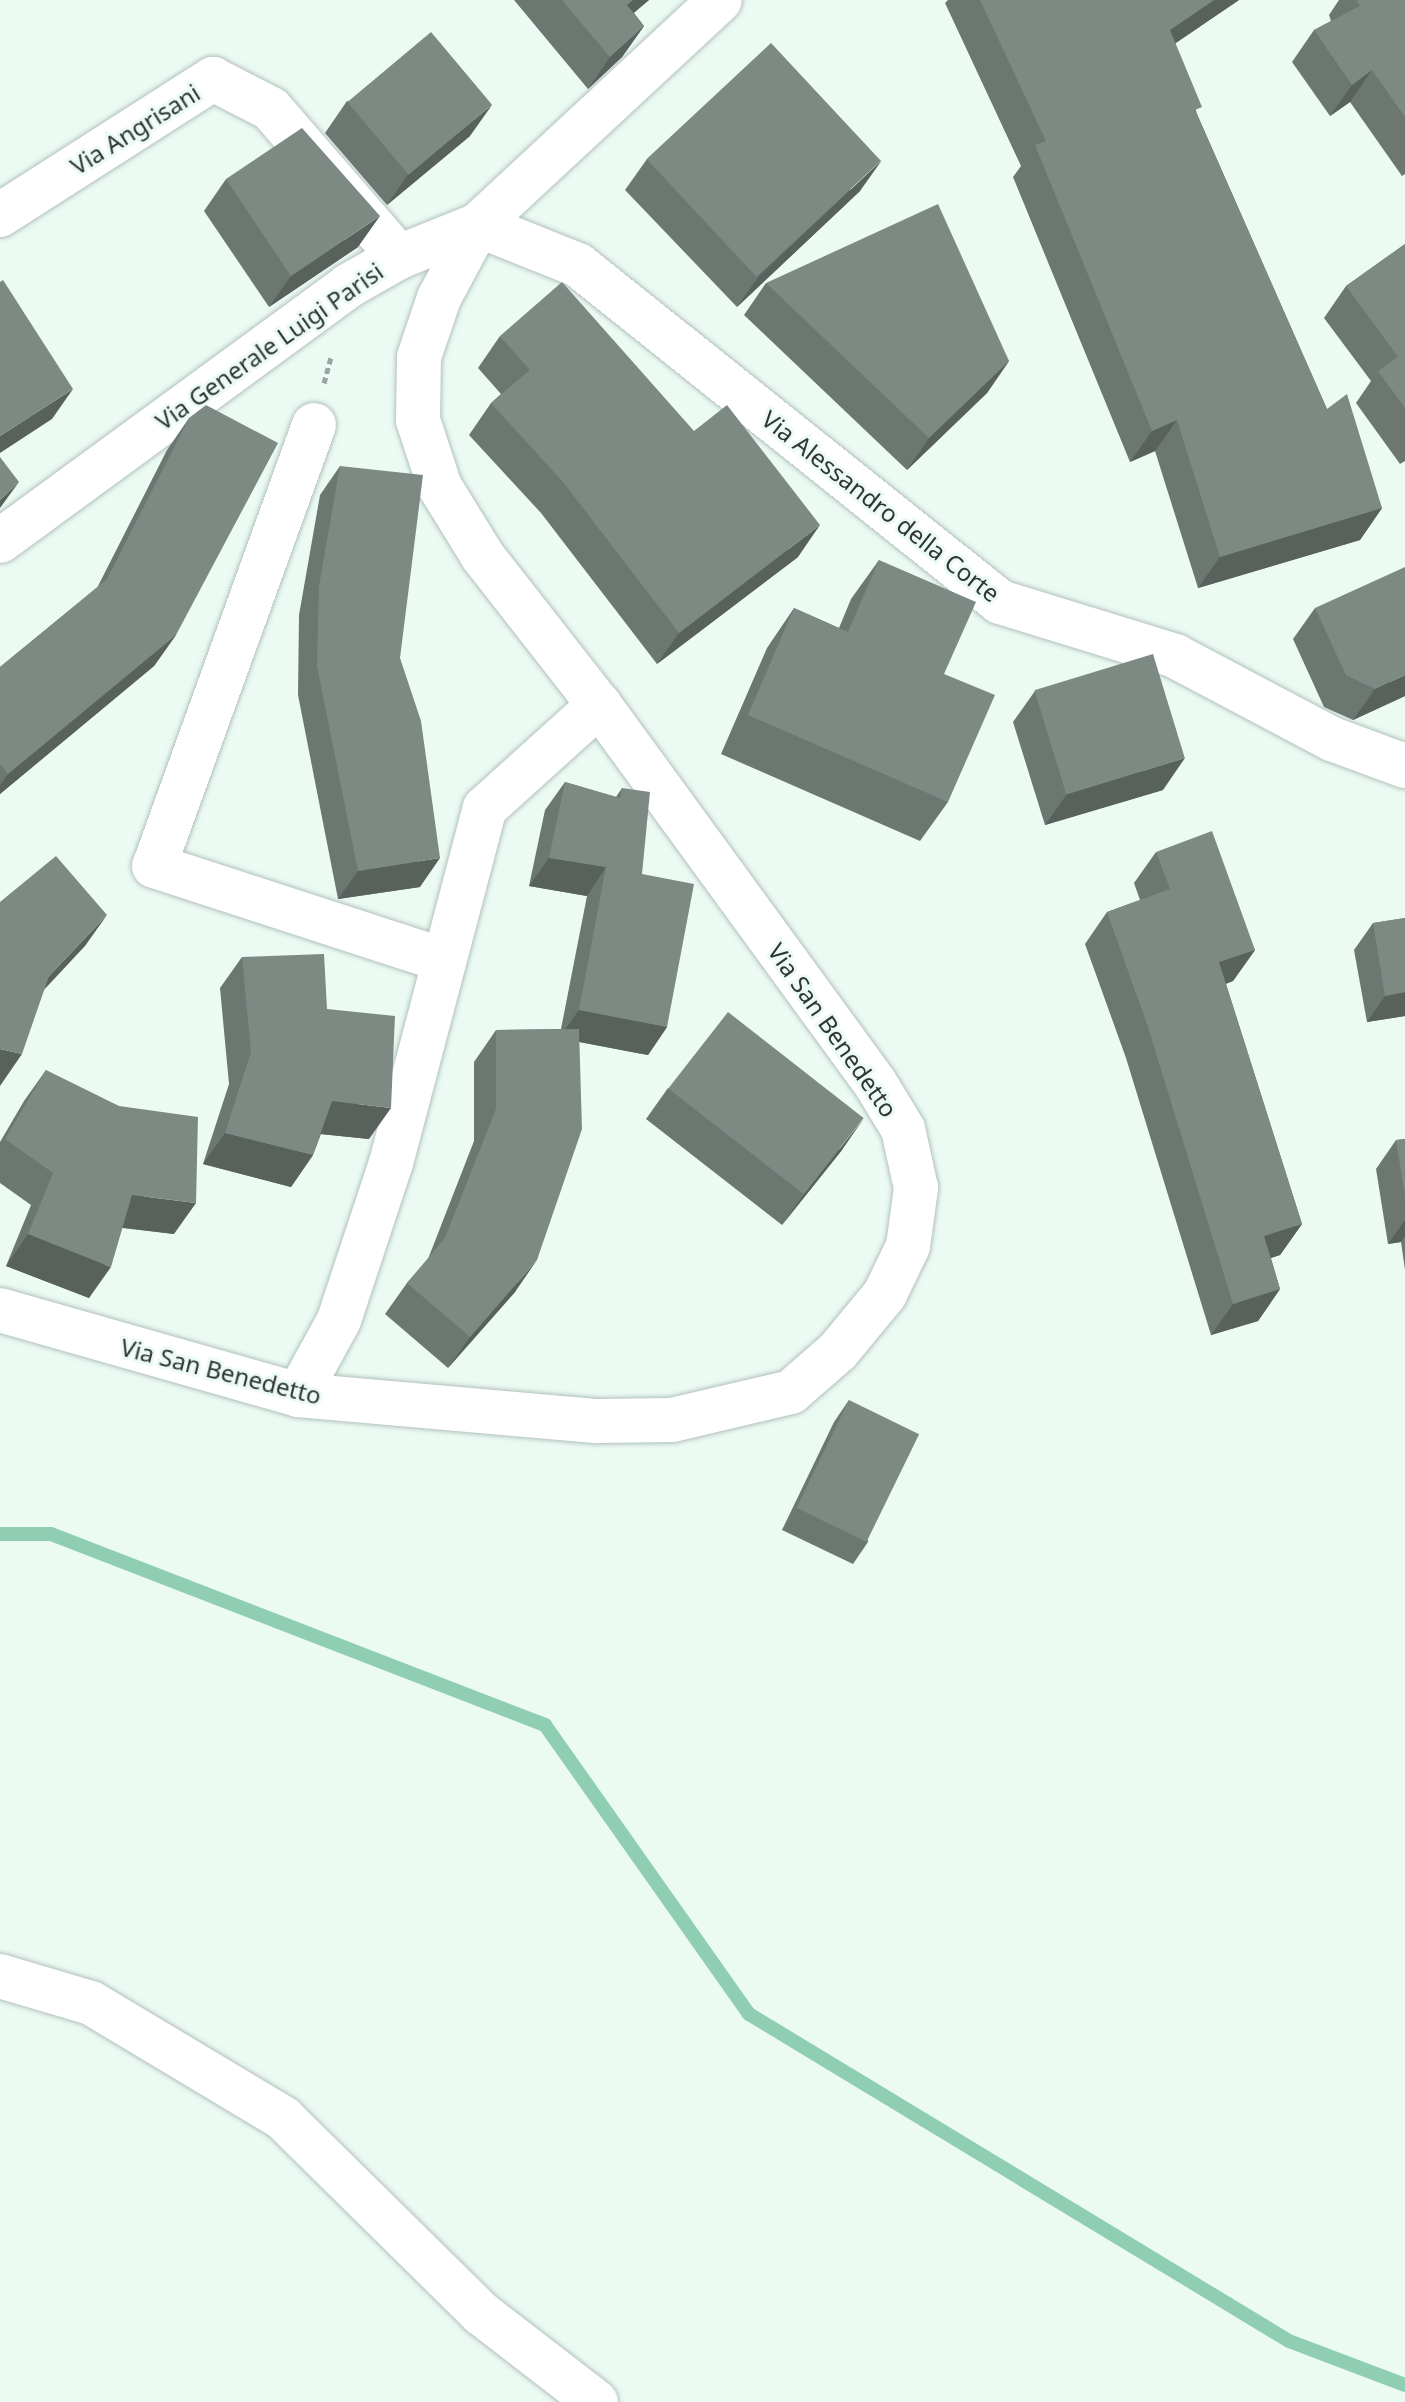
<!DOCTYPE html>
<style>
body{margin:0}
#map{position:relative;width:1405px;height:2402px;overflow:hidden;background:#ebfaf3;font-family:"Noto Sans",sans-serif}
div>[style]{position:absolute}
.stream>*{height:14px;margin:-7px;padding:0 7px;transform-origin:7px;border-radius:7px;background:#90ceb4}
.path>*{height:5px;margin-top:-2.5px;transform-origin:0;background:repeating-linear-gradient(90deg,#9aa4a0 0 6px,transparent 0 10px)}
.roads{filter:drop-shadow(0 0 2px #b2c1ba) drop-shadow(0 0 2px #b2c1ba)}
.street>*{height:44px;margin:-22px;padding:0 22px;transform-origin:22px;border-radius:22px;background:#fff}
.secondary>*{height:44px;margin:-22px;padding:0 22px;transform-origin:22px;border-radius:22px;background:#fff}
.wall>*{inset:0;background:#6c7772}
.shaded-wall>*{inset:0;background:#58615c}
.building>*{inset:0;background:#7d8a84;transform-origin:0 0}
span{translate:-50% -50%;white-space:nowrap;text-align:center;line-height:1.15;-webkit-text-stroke:6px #ebfaf3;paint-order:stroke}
.street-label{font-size:24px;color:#313634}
</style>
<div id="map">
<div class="stream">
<div style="left:0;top:1534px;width:51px"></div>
<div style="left:51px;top:1534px;width:530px;rotate:21.14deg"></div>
<div style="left:545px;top:1725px;width:354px;rotate:54.8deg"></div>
<div style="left:749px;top:2014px;width:631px;rotate:31.2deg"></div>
<div style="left:1289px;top:2341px;width:124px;rotate:20.8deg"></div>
</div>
<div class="path">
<div style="left:324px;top:383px;width:27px;rotate:-75deg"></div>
</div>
<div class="roads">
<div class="street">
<div style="left:0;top:215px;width:253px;rotate:-32.6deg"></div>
<div style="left:213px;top:79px;width:65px;rotate:27.3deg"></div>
<div style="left:271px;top:109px;width:196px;rotate:49.1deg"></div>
<div style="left:314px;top:425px;width:469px;rotate:109.9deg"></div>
<div style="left:154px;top:866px;width:305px;rotate:18deg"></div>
<div style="left:0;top:541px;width:431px;rotate:-36.2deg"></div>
<div style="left:348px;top:286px;width:59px;rotate:-29.6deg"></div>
<div style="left:399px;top:257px;width:85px;rotate:-22.1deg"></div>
<div style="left:478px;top:225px;width:108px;rotate:21.8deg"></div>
<div style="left:578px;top:265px;width:540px;rotate:38.61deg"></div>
<div style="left:1000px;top:602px;width:183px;rotate:17.1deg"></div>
<div style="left:1175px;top:656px;width:178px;rotate:27.9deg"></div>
<div style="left:1332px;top:739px;width:78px;rotate:20.3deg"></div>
<div style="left:298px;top:1395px;width:85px;rotate:-61.3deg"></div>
<div style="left:339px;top:1320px;width:165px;rotate:-71.7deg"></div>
<div style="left:391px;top:1163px;width:367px;rotate:-75.2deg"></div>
<div style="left:485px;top:808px;width:154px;rotate:-42.1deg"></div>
<div style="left:0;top:1976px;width:95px;rotate:16.5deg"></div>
<div style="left:91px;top:2003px;width:224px;rotate:30.9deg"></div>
<div style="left:283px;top:2118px;width:279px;rotate:44.6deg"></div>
<div style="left:482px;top:2314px;width:144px;rotate:37.7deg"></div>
</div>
<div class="secondary">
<div style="left:0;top:1310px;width:310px;rotate:15.9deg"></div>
<div style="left:298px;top:1395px;width:301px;rotate:5deg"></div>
<div style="left:598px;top:1421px;width:74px;rotate:-0.8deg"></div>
<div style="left:672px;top:1420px;width:122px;rotate:-13.2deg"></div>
<div style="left:791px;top:1392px;width:62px;rotate:-41.1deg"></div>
<div style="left:838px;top:1351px;width:74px;rotate:-50.5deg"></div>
<div style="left:885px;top:1294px;width:53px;rotate:-64.4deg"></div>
<div style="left:908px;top:1246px;width:59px;rotate:-82.1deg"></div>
<div style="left:916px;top:1188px;width:60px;rotate:-102.4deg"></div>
<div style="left:903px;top:1129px;width:54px;rotate:-121.3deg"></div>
<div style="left:875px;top:1083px;width:468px;rotate:-126.1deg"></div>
<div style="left:599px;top:705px;width:190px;rotate:-128deg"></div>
<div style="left:482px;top:555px;width:80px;rotate:-121.7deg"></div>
<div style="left:440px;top:487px;width:71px;rotate:-108.2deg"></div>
<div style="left:418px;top:420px;width:63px;rotate:-89.1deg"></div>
<div style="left:419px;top:357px;width:62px;rotate:-71.3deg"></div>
<div style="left:439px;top:298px;width:83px;rotate:-61.9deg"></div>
<div style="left:478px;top:225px;width:330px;rotate:-42.9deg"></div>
</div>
</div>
<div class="wall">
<div style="clip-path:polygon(514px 0,649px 0,634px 13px,644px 26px,622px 57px,588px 89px)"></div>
<div style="clip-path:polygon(948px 0,1239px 0,1175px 43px,1197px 114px,1327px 409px,1382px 508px,1360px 540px,1198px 588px,1155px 451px,1130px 462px,1013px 177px,1021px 166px,945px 3px)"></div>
<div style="clip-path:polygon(1339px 0,1405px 0,1405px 174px,1402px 176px,1350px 102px,1330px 116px,1292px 62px,1314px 30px,1331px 21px,1329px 15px)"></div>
<div style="clip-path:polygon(347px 101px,470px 136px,387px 205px,325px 133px)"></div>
<div style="clip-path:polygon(647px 159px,860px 191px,737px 307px,625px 190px)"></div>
<div style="clip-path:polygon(226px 179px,358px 247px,269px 307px,204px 211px)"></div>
<div style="clip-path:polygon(1405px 244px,1405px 461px,1400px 464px,1356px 403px,1371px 381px,1324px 318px,1346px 286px)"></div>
<div style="clip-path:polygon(766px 283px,1009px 361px,987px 393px,907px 470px,744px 315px)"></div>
<div style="clip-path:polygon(500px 336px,798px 557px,657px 664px,541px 513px,469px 435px,491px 403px,501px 394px,478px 368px)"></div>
<div style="clip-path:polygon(189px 418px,176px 635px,154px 666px,0 794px,0 667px,97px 588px,167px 450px)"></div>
<div style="clip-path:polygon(340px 466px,400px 658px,420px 887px,338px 899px,298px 695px,299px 615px,320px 495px)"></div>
<div style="clip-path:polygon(879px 560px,944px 674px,948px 802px,920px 841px,721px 754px,767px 648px,794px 608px,839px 628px,851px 599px)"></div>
<div style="clip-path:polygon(1315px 608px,1405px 696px,1353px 720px,1324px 707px,1293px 639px)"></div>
<div style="clip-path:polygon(1035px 691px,1163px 790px,1045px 825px,1013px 722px)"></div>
<div style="clip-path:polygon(565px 782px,616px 797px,622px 788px,642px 874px,667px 1027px,648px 1055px,579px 1042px,515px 1292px,448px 1368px,385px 1314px,407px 1283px,428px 1259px,474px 1141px,474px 1062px,496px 1030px,561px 1029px,587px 896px,529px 886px,545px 810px)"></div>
<div style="clip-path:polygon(1156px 852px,1255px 950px,1233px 981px,1226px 984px,1302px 1224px,1280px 1255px,1271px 1258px,1280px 1289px,1258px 1321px,1211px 1335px,1126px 1058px,1085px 944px,1107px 912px,1140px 900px,1134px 883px)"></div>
<div style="clip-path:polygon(1405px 918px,1405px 1016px,1367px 1022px,1354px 950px,1373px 923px)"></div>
<div style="clip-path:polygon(242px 957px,327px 1009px,369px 1139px,321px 1134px,313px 1155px,291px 1187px,203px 1164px,229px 1084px,220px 988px)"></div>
<div style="clip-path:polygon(46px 1070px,174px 1234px,122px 1228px,89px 1298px,6px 1266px,31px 1205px,0 1183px,0 1142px,24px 1101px)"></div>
<div style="clip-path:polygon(668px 1088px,842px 1150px,782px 1225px,646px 1119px)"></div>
<div style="clip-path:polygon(1405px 1139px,1405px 1270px,1401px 1242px,1388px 1244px,1376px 1169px,1396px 1140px)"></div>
<div style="clip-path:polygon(849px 1400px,868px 1542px,853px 1564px,782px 1530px,834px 1422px)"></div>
</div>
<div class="shaded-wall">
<div style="clip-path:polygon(633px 0,649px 0,605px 36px,627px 5px)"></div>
<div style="clip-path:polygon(1214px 0,1239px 0,1148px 62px,1170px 30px)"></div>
<div style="clip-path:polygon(644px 26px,622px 57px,588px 89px,610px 57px)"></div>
<div style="clip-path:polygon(1372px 70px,1350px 102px,1330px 116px,1352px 85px)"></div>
<div style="clip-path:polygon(492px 105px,470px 136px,387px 205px,409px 173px)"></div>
<div style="clip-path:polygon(882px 160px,860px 191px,737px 307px,759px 276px)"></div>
<div style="clip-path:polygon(380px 216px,358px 247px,269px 307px,291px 276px)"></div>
<div style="clip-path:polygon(1009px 361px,987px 393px,907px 470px,929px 438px)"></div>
<div style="clip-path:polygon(73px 389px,52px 419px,0 453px,0 436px)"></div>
<div style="clip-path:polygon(1177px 420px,1155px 451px,1130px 462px,1152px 431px)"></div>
<div style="clip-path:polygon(19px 482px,0 508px,0 500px)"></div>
<div style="clip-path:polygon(1382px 508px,1360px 540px,1198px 588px,1220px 557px)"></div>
<div style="clip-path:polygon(820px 525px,798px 557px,657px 664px,679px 633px)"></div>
<div style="clip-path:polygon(176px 635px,154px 666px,0 794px,0 785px,8px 774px)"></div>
<div style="clip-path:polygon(1405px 675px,1405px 696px,1353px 720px,1375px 689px)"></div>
<div style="clip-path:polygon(1185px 758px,1163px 790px,1045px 825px,1067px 794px)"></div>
<div style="clip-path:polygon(440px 858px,420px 887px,338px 899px,358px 871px)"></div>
<div style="clip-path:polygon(549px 858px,606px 867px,587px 896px,529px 886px)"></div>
<div style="clip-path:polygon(107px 915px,85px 946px,27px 1008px,49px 976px)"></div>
<div style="clip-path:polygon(1255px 950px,1233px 981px,1197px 994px,1219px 962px)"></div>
<div style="clip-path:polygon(1405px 992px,1405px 1016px,1367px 1022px,1385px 996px)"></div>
<div style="clip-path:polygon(579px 1010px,667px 1027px,648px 1055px,559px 1038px)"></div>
<div style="clip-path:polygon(0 1049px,22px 1054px,0 1086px)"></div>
<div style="clip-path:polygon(332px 1101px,391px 1108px,369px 1139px,310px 1133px)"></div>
<div style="clip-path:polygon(864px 1118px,842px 1150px,782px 1225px,804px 1194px)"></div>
<div style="clip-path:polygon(225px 1133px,313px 1155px,291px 1187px,203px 1164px)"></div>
<div style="clip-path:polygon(132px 1195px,196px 1203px,174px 1234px,110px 1226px)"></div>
<div style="clip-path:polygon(1405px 1220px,1405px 1236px,1401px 1242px,1388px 1244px)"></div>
<div style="clip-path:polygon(1302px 1224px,1280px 1255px,1242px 1267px,1264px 1236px)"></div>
<div style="clip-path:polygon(28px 1234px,111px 1267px,89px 1298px,6px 1266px)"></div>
<div style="clip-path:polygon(537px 1260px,515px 1292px,448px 1368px,470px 1337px)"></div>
<div style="clip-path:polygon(1280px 1289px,1258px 1321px,1211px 1335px,1233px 1304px)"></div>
</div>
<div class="building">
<div style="clip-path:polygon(562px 0,633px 0,627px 5px,644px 26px,610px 57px)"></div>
<div style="clip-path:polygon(980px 0,1214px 0,1170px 30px,1202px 107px,1195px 110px,1327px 409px,1347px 394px,1382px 508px,1220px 557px,1177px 420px,1152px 431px,1035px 145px,1046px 141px)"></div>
<div style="clip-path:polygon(1357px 0,1405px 0,1405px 117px,1372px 70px,1352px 85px,1314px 30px,1360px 6px)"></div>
<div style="left:431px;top:32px;width:95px;height:109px;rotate:50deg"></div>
<div style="left:771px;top:43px;width:161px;height:170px;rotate:47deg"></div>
<div style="clip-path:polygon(302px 128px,380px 216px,291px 276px,226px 179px)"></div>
<div style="clip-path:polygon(938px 204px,1009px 361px,929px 438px,766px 283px)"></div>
<div style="clip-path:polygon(1405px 244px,1405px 408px,1378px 371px,1398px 357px,1346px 286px)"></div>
<div style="clip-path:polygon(3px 280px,73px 389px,0 436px,0 282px)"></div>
<div style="clip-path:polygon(562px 282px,694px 431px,727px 405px,820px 525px,679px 633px,563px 482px,491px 403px,530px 370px,500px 336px)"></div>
<div style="clip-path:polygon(206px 405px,278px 443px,176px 635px,8px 774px,0 764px,0 667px,107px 579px,189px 418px)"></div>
<div style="clip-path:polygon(0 457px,19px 482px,0 500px)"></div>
<div style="clip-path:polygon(340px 466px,423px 475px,400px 658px,421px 721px,440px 858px,358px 871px,317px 666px,319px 586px)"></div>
<div style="clip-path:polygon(879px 560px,976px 602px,944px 674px,995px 695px,948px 802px,748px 715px,794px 608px,848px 632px)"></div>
<div style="clip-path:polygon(1405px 567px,1405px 675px,1375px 689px,1346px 675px,1315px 608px)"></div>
<div style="left:1153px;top:654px;width:109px;height:124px;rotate:73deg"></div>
<div style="clip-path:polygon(565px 782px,620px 798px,622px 788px,650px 792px,642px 874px,694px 884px,667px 1027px,579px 1010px,606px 867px,549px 858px)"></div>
<div style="clip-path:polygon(1212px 831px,1255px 950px,1219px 962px,1302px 1224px,1264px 1236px,1280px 1289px,1233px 1304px,1148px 1027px,1107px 912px,1170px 889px,1156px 852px)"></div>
<div style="clip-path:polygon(56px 856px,107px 915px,49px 976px,22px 1054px,0 1049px,0 902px)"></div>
<div style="clip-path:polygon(1405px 918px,1405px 992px,1385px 996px,1373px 923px)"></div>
<div style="clip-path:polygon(324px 954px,327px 1009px,395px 1016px,391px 1108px,332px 1101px,313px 1155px,225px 1133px,251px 1052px,242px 957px)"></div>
<div style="left:728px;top:1012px;width:172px;height:97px;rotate:38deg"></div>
<div style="clip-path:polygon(579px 1029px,582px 1129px,537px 1260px,470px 1337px,407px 1283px,445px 1238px,496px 1109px,496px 1030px)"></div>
<div style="clip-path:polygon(46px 1070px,119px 1106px,198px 1117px,196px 1203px,132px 1195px,111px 1267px,28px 1234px,53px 1173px,5px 1139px)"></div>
<div style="clip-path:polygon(1405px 1139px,1405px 1196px,1396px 1140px)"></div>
<div style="left:849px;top:1400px;width:78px;height:120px;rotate:26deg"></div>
</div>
<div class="street-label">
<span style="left:135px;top:129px;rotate:-32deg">Via Angrisani</span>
<span style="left:269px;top:346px;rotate:-35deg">Via Generale Luigi Parisi</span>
<span style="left:881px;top:506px;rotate:38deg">Via Alessandro della Corte</span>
<span style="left:833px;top:1030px;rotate:55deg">Via San Benedetto</span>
<span style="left:221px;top:1371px;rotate:14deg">Via San Benedetto</span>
</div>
</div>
